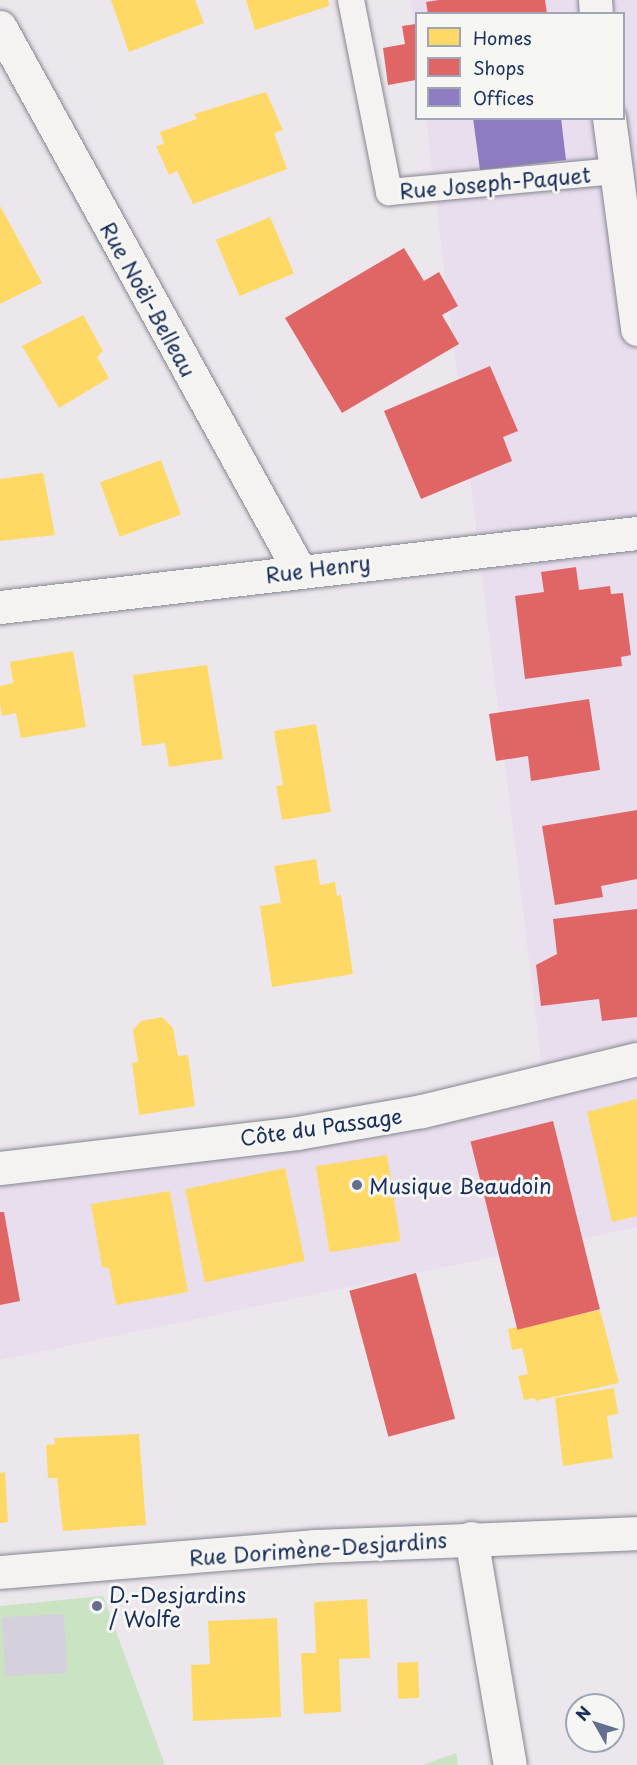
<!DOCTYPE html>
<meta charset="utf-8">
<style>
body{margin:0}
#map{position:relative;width:637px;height:1765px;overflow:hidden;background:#ece7ec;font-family:"Playpen Sans",sans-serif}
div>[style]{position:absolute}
.built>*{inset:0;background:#e9deed}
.green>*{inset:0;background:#cae3c3}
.homes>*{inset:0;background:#ffd966;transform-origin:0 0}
.shops>*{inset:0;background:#e06666;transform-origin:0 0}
.offices>*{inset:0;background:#8e7cc3}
.building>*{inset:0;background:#d6cfdc;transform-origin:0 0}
.roads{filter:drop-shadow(0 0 2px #858792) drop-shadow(0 0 2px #858792)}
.lane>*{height:26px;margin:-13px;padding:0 13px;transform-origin:13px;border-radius:13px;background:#f4f3f2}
.street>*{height:33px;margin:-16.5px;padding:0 16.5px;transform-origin:16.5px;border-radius:16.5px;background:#f4f3f2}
.secondary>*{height:33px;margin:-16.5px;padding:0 16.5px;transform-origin:16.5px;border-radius:16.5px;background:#f4f3f2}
.dots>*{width:16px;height:16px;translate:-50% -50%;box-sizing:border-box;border:3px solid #f6f6f2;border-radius:50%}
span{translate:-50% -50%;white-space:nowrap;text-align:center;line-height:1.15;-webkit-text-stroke:6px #f6f6f2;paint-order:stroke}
.street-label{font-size:21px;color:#1b2f5e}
.poi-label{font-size:21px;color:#1b2f5e}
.left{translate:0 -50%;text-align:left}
.legend{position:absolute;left:415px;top:12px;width:210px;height:108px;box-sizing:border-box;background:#f6f6f2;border:2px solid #9ea6b7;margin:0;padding:8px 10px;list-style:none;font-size:18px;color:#1b2f5e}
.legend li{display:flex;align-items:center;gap:12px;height:30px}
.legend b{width:30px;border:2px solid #9ea6b7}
.north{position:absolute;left:565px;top:1693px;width:60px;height:60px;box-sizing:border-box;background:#f6f6f2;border:2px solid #9ea6b7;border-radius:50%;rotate:309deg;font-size:16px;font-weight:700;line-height:24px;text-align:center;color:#1b2f5e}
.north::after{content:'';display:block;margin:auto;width:21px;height:27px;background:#646f90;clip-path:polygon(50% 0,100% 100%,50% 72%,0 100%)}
</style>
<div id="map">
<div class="built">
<div style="clip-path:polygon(411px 0,637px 0,637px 1227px,0 1360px,0 1171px,544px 1082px,426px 119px,624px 118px,624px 14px,416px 14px,416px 45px)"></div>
</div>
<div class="green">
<div style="clip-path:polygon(103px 1596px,165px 1765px,0 1765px,0 1606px)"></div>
<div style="clip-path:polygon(456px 1753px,458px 1765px,423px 1765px)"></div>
</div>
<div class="homes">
<div style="clip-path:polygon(111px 0,195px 0,204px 23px,129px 52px)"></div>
<div style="clip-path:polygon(246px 0,328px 0,329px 6px,255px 30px)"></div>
<div style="clip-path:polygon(266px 92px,283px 130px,274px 133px,287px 169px,193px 204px,177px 171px,169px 175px,156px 146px,164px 144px,160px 132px,197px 119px,194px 114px)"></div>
<div style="clip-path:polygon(0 206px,42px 283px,0 304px)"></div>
<div style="left:270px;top:217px;width:61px;height:59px;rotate:67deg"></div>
<div style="clip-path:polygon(83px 315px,103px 351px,97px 357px,109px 378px,59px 408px,22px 346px)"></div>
<div style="left:161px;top:460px;width:58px;height:65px;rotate:70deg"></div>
<div style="clip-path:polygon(43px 473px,55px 535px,0 541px,0 479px)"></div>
<div style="clip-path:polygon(73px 651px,86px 727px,21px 738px,16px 713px,2px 716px,0 704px,0 686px,13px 683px,10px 662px)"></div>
<div style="clip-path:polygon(207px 665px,223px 759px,169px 767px,165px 743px,142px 746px,133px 675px)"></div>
<div style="clip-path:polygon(316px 724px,331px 812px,282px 820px,276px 786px,283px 785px,274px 731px)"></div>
<div style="clip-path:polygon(316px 859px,320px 885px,335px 882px,337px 896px,341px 895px,353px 974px,272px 987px,260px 906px,281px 903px,274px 866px)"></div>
<div style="clip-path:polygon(162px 1017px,173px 1028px,178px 1056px,188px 1055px,195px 1106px,139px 1115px,132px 1063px,138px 1062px,133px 1030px,141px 1021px)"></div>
<div style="clip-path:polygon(637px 1099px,637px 1216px,612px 1222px,587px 1112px)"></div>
<div style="left:387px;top:1155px;width:87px;height:72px;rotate:81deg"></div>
<div style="left:285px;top:1168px;width:95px;height:102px;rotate:78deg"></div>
<div style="clip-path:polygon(170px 1191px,188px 1292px,116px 1305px,109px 1268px,102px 1267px,91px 1204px)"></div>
<div style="clip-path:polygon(600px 1310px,619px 1383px,535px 1401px,535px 1398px,524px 1400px,518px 1376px,528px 1374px,522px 1348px,512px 1350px,508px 1329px)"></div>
<div style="clip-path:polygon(614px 1388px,618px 1414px,607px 1416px,613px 1458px,563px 1466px,555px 1398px)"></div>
<div style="clip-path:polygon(139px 1434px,146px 1525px,63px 1531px,57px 1478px,48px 1478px,46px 1445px,55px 1444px,54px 1438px)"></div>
<div style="clip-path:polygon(5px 1472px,8px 1522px,0 1523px,0 1473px)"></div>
<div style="clip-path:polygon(367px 1599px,370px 1658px,339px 1659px,341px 1712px,304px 1714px,301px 1653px,316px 1653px,314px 1602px)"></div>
<div style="clip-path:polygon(277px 1618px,281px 1717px,193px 1721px,191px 1665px,210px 1664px,208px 1621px)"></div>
<div style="left:418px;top:1662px;width:36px;height:21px;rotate:88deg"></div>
</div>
<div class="shops">
<div style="clip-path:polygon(439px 0,545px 0,547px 14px,428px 14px,426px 2px)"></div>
<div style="clip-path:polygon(416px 24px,416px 80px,388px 85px,383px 48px,405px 44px,402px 26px)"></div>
<div style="clip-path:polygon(404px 248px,424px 281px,439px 272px,458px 306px,442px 315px,459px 344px,342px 413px,285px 318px)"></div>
<div style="clip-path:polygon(490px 366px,518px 431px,503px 437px,512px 461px,421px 499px,384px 411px)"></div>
<div style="clip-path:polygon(576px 567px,579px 590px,610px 586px,611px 594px,623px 593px,631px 655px,621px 657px,622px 666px,525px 679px,515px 596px,544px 592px,541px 572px)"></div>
<div style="clip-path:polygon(589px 699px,600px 770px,531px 781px,528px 756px,496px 761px,489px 714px)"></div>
<div style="clip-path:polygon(637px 810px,637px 879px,601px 886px,603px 897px,555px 905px,542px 826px)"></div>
<div style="clip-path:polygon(637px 909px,637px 1017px,602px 1021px,599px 999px,541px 1006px,536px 965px,557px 954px,553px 919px)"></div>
<div style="left:553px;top:1121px;width:194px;height:85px;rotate:76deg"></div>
<div style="clip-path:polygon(0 1212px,4px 1212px,20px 1301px,0 1305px)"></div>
<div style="left:416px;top:1273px;width:151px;height:69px;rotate:75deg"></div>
</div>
<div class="offices">
<div style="clip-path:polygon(473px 118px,561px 118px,566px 160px,480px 170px)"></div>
</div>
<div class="building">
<div style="left:64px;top:1614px;width:59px;height:62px;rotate:87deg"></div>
</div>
<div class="roads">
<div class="lane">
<div style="left:351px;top:0;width:196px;rotate:78.8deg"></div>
<div style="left:389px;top:192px;width:228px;rotate:-5.3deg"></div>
</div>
<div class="street">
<div style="left:0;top:27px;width:620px;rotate:61.16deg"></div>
<div style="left:0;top:607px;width:641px;rotate:-6.63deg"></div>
<div style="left:471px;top:1538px;width:230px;rotate:80.3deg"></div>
</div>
<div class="secondary">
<div style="left:595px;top:0;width:14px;rotate:86deg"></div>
<div style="left:609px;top:118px;width:213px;rotate:82.4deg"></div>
<div style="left:0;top:1168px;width:299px;rotate:-6.7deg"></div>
<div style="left:297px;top:1133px;width:127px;rotate:-10deg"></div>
<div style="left:422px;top:1111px;width:221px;rotate:-13.6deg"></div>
<div style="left:0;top:1572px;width:316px;rotate:-4.7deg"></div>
<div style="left:315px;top:1546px;width:322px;rotate:-2.3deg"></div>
</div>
</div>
<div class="dots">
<div style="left:357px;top:1185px;background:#646f90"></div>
<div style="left:97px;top:1606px;background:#646f90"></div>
</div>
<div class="street-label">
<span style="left:495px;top:182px;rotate:-5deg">Rue Joseph-Paquet</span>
<span style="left:149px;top:299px;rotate:61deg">Rue Noël-Belleau</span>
<span style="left:318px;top:568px;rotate:-7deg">Rue Henry</span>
<span style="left:321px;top:1126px;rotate:-8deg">Côte du Passage</span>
<span style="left:318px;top:1548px;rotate:-4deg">Rue Dorimène-Desjardins</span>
</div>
<div class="poi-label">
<span class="left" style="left:369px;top:1185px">Musique Beaudoin</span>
<span class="left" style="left:109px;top:1606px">D.-Desjardins<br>/ Wolfe</span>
</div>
<ul class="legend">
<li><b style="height:16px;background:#ffd966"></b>Homes</li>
<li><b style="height:16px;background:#e06666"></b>Shops</li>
<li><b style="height:16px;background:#8e7cc3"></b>Offices</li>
</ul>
<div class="north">N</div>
</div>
